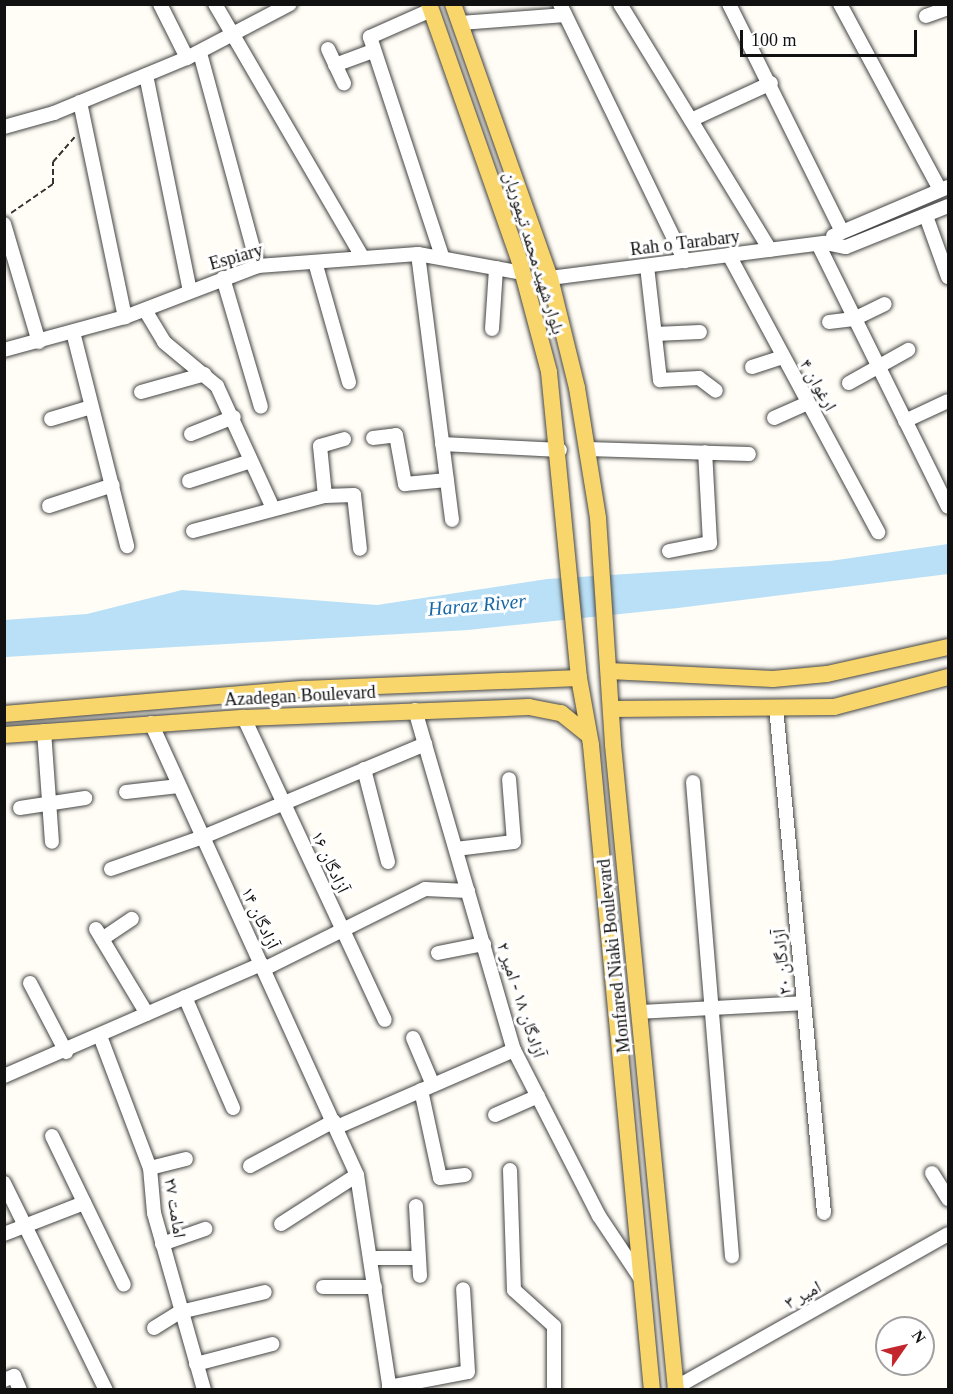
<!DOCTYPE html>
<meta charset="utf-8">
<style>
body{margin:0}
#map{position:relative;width:953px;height:1394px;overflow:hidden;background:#fffdf5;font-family:"Times New Roman","Noto Naskh Arabic",serif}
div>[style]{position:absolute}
.water>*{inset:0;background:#b9e0f7}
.path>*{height:2px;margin-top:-1px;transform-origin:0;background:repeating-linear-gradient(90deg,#333 0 6px,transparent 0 9px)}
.roads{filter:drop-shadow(0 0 2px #444) drop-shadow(0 0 2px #444)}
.minor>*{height:14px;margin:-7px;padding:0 7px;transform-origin:7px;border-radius:7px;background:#fff}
.major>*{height:16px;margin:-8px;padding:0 8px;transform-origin:8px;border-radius:8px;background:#f9d66b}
span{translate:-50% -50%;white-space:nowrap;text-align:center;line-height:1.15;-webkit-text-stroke:6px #fff;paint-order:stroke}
.street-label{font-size:18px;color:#111}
.water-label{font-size:20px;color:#1768a6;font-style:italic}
.frame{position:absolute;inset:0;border:6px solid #111;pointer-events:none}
.north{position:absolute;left:875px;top:1316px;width:60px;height:60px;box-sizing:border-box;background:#fff;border:2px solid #a0a0a0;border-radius:50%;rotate:56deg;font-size:16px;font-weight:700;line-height:24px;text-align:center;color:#111}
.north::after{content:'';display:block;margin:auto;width:21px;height:27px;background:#c4262e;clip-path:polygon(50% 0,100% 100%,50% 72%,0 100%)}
.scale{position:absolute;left:740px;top:30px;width:177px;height:27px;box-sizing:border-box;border:3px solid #111;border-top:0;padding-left:8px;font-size:18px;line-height:21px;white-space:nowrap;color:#111;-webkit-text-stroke:4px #fff;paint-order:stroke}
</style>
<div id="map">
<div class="water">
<div style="clip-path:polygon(948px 544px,948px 574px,678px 608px,468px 630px,5px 657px,4px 620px,87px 614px,182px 590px,377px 605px,547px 579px,830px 561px)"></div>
</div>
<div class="path">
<div style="left:11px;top:213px;width:51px;rotate:-34.6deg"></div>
<div style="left:53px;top:184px;width:22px;rotate:-90deg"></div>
<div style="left:53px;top:162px;width:33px;rotate:-49deg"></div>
</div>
<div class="roads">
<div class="minor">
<div style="left:160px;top:4px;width:60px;rotate:63.4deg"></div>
<div style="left:215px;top:4px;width:294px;rotate:59.8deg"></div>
<div style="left:560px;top:4px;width:286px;rotate:64.1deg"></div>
<div style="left:620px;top:4px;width:288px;rotate:58.6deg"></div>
<div style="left:729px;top:4px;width:252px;rotate:63.6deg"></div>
<div style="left:840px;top:4px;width:211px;rotate:61.7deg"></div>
<div style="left:431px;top:10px;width:67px;rotate:156.1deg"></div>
<div style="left:370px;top:37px;width:231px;rotate:71.8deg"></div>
<div style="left:926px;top:16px;width:23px;rotate:-20deg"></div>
<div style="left:461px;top:23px;width:104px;rotate:-4.4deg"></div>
<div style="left:328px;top:49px;width:38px;rotate:65deg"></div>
<div style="left:200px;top:53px;width:221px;rotate:74.8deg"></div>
<div style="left:335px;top:65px;width:40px;rotate:-20.2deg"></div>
<div style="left:146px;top:75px;width:220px;rotate:78.5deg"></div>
<div style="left:80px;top:102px;width:220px;rotate:78.2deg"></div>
<div style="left:691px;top:120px;width:88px;rotate:-24.8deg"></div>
<div style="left:4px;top:127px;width:52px;rotate:-15.6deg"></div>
<div style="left:54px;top:113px;width:144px;rotate:-22.5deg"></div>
<div style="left:187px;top:58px;width:116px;rotate:-27.7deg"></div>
<div style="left:926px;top:216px;width:65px;rotate:70.2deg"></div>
<div style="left:4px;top:224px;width:123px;rotate:73.5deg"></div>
<div style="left:833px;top:236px;width:125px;rotate:-23.1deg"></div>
<div style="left:818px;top:244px;width:293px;rotate:63.7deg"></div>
<div style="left:418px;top:254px;width:268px;rotate:82.7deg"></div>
<div style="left:729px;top:255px;width:315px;rotate:61.7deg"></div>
<div style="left:315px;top:262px;width:125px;rotate:74.2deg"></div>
<div style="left:647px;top:266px;width:115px;rotate:83.5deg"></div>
<div style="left:660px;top:380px;width:39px;rotate:-3deg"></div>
<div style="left:699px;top:378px;width:21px;rotate:37deg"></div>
<div style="left:223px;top:278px;width:134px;rotate:73.6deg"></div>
<div style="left:550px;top:278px;width:277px;rotate:-7.3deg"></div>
<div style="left:825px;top:243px;width:21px;rotate:11deg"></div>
<div style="left:846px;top:247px;width:110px;rotate:-21.9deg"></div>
<div style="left:145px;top:310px;width:37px;rotate:59deg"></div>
<div style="left:164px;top:342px;width:69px;rotate:39.7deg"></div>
<div style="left:217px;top:386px;width:132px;rotate:65.4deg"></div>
<div style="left:829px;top:322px;width:25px;rotate:-7deg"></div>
<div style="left:854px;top:319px;width:34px;rotate:-26deg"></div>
<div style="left:492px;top:329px;width:61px;rotate:-86.2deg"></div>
<div style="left:73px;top:332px;width:221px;rotate:75.8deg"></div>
<div style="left:655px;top:334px;width:45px;rotate:-2.5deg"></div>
<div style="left:4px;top:350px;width:125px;rotate:-15.3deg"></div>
<div style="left:125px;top:317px;width:142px;rotate:-21deg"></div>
<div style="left:258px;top:266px;width:160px;rotate:-4.3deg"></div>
<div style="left:418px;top:254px;width:107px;rotate:10.3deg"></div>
<div style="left:752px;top:367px;width:32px;rotate:-18deg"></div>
<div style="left:849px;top:383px;width:68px;rotate:-29.2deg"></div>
<div style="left:141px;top:392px;width:66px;rotate:-15.7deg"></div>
<div style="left:774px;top:418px;width:36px;rotate:-24deg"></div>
<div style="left:51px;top:419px;width:42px;rotate:-16.7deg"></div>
<div style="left:905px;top:421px;width:47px;rotate:-24.9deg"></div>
<div style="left:191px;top:434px;width:46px;rotate:-21.6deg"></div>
<div style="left:373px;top:438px;width:23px;rotate:-7deg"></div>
<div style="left:396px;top:435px;width:50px;rotate:79.6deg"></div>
<div style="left:405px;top:484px;width:42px;rotate:-5.4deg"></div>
<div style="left:442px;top:444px;width:118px;rotate:2.9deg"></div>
<div style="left:587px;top:449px;width:162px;rotate:1.8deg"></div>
<div style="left:189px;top:481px;width:65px;rotate:-17.9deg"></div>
<div style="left:325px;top:496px;width:29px;rotate:-2deg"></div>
<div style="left:354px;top:495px;width:54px;rotate:83.7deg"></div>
<div style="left:49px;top:506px;width:67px;rotate:-18.2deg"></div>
<div style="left:193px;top:531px;width:137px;rotate:-14.9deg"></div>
<div style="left:325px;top:496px;width:50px;rotate:-95.7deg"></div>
<div style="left:320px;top:446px;width:25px;rotate:-16deg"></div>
<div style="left:669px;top:551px;width:42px;rotate:-11deg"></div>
<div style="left:710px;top:543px;width:91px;rotate:-93.1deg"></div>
<div style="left:776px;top:707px;width:508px;rotate:84.58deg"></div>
<div style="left:415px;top:710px;width:354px;rotate:73.8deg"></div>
<div style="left:514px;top:1050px;width:186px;rotate:62.9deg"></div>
<div style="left:599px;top:1216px;width:76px;rotate:56.3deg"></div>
<div style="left:244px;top:718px;width:333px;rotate:65deg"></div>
<div style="left:151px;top:723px;width:497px;rotate:65.5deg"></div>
<div style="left:357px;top:1175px;width:218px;rotate:81.3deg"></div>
<div style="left:44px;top:731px;width:111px;rotate:85.9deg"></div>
<div style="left:364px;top:769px;width:96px;rotate:75.5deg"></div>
<div style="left:693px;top:782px;width:476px;rotate:85.3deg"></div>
<div style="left:126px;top:792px;width:53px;rotate:-6.5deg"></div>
<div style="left:20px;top:808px;width:66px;rotate:-8.7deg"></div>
<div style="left:456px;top:849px;width:58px;rotate:-6.9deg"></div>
<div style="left:514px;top:842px;width:63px;rotate:-94.5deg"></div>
<div style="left:111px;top:869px;width:97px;rotate:-19.2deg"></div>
<div style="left:203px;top:837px;width:241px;rotate:-22.7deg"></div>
<div style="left:96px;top:929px;width:99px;rotate:59deg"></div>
<div style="left:102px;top:939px;width:36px;rotate:-34deg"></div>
<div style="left:438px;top:953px;width:47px;rotate:-11.1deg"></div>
<div style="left:264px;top:969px;width:180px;rotate:-26.4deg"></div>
<div style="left:425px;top:889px;width:43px;rotate:2.7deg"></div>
<div style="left:30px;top:983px;width:78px;rotate:62.4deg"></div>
<div style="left:185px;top:997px;width:121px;rotate:66.6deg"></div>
<div style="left:639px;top:1012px;width:165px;rotate:-3.1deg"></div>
<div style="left:100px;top:1036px;width:141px;rotate:69.3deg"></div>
<div style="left:150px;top:1168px;width:45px;rotate:84.9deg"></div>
<div style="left:154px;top:1213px;width:184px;rotate:74.2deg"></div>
<div style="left:413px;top:1038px;width:51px;rotate:66.9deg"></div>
<div style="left:4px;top:1076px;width:281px;rotate:-23.5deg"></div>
<div style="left:421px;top:1090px;width:90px;rotate:77.8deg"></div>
<div style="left:440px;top:1178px;width:25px;rotate:-7deg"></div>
<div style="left:495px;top:1115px;width:47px;rotate:-23.8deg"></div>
<div style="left:337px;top:1127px;width:193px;rotate:-23.5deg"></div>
<div style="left:52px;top:1136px;width:165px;rotate:64.2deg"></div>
<div style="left:250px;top:1166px;width:95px;rotate:-28.2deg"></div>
<div style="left:150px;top:1168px;width:37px;rotate:-14deg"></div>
<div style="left:510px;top:1170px;width:120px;rotate:88.1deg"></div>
<div style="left:514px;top:1290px;width:54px;rotate:42deg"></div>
<div style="left:554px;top:1326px;width:64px;rotate:90deg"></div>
<div style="left:932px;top:1173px;width:31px;rotate:58deg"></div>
<div style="left:4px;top:1183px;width:231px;rotate:63.8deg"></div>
<div style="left:416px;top:1206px;width:70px;rotate:86.7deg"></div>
<div style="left:281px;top:1224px;width:90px;rotate:-32.8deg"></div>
<div style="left:4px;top:1234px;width:86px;rotate:-21.2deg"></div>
<div style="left:162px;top:1244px;width:46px;rotate:-19.2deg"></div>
<div style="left:371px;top:1258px;width:46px"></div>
<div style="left:323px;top:1287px;width:52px"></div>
<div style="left:154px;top:1328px;width:31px;rotate:-32deg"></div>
<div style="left:180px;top:1312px;width:87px;rotate:-13.2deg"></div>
<div style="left:196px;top:1364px;width:79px;rotate:-14.7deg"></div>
<div style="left:4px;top:1380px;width:11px;rotate:-22deg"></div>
<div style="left:14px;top:1376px;width:15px;rotate:67deg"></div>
<div style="left:389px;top:1387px;width:80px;rotate:-10.8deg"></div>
<div style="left:468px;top:1372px;width:83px;rotate:-93.4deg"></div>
<div style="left:675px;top:1388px;width:313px;rotate:-29.4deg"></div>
</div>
<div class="major">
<div style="left:429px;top:4px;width:270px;rotate:70.6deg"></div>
<div style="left:519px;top:259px;width:117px;rotate:75.1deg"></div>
<div style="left:549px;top:372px;width:307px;rotate:84.4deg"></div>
<div style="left:579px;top:678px;width:68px;rotate:79.8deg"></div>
<div style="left:591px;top:745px;width:648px;rotate:84.6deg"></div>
<div style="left:453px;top:4px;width:291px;rotate:70.5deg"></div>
<div style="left:550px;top:278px;width:113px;rotate:76.2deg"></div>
<div style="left:577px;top:388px;width:132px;rotate:80.8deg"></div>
<div style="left:598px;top:518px;width:227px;rotate:86.2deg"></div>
<div style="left:613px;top:745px;width:648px;rotate:84.42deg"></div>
<div style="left:609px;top:671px;width:164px;rotate:2.8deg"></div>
<div style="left:773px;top:679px;width:54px;rotate:-5.3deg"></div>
<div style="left:827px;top:674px;width:124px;rotate:-12.6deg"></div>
<div style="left:611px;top:709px;width:223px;rotate:-0.5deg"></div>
<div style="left:834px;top:707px;width:118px;rotate:-14.7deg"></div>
<div style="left:4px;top:714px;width:301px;rotate:-4.8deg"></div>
<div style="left:304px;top:689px;width:275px;rotate:-2.3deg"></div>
<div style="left:4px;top:735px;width:241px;rotate:-4.1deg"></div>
<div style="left:244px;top:718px;width:285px;rotate:-2.2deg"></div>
<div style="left:529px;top:707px;width:33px;rotate:11deg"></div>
<div style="left:561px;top:713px;width:36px;rotate:39deg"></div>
</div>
</div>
<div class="street-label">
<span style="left:685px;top:243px;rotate:-7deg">Rah o Tarabary</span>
<span style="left:534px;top:253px;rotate:73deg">بلوار شهید محمد تیموریان</span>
<span style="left:236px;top:257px;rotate:-16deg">Espiary</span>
<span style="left:818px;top:385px;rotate:61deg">ارغوان ۴</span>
<span style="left:300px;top:696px;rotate:-3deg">Azadegan Boulevard</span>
<span style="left:330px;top:862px;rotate:65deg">آزادگان ۱۶</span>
<span style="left:260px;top:918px;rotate:65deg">آزادگان ۱۴</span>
<span style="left:614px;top:956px;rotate:-96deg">Monfared Niaki Boulevard</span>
<span style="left:782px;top:962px;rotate:-95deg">آزادگان ۲۰</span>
<span style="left:521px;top:1000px;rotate:72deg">آزادگان ۱۸ - امیر ۲</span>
<span style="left:175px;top:1208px;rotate:81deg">امامت ۲۷</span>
<span style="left:803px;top:1295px;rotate:-29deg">امیر ۳</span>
</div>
<div class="water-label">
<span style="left:477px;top:605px;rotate:-5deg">Haraz River</span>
</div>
<div class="frame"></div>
<div class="north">N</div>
<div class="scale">100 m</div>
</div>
